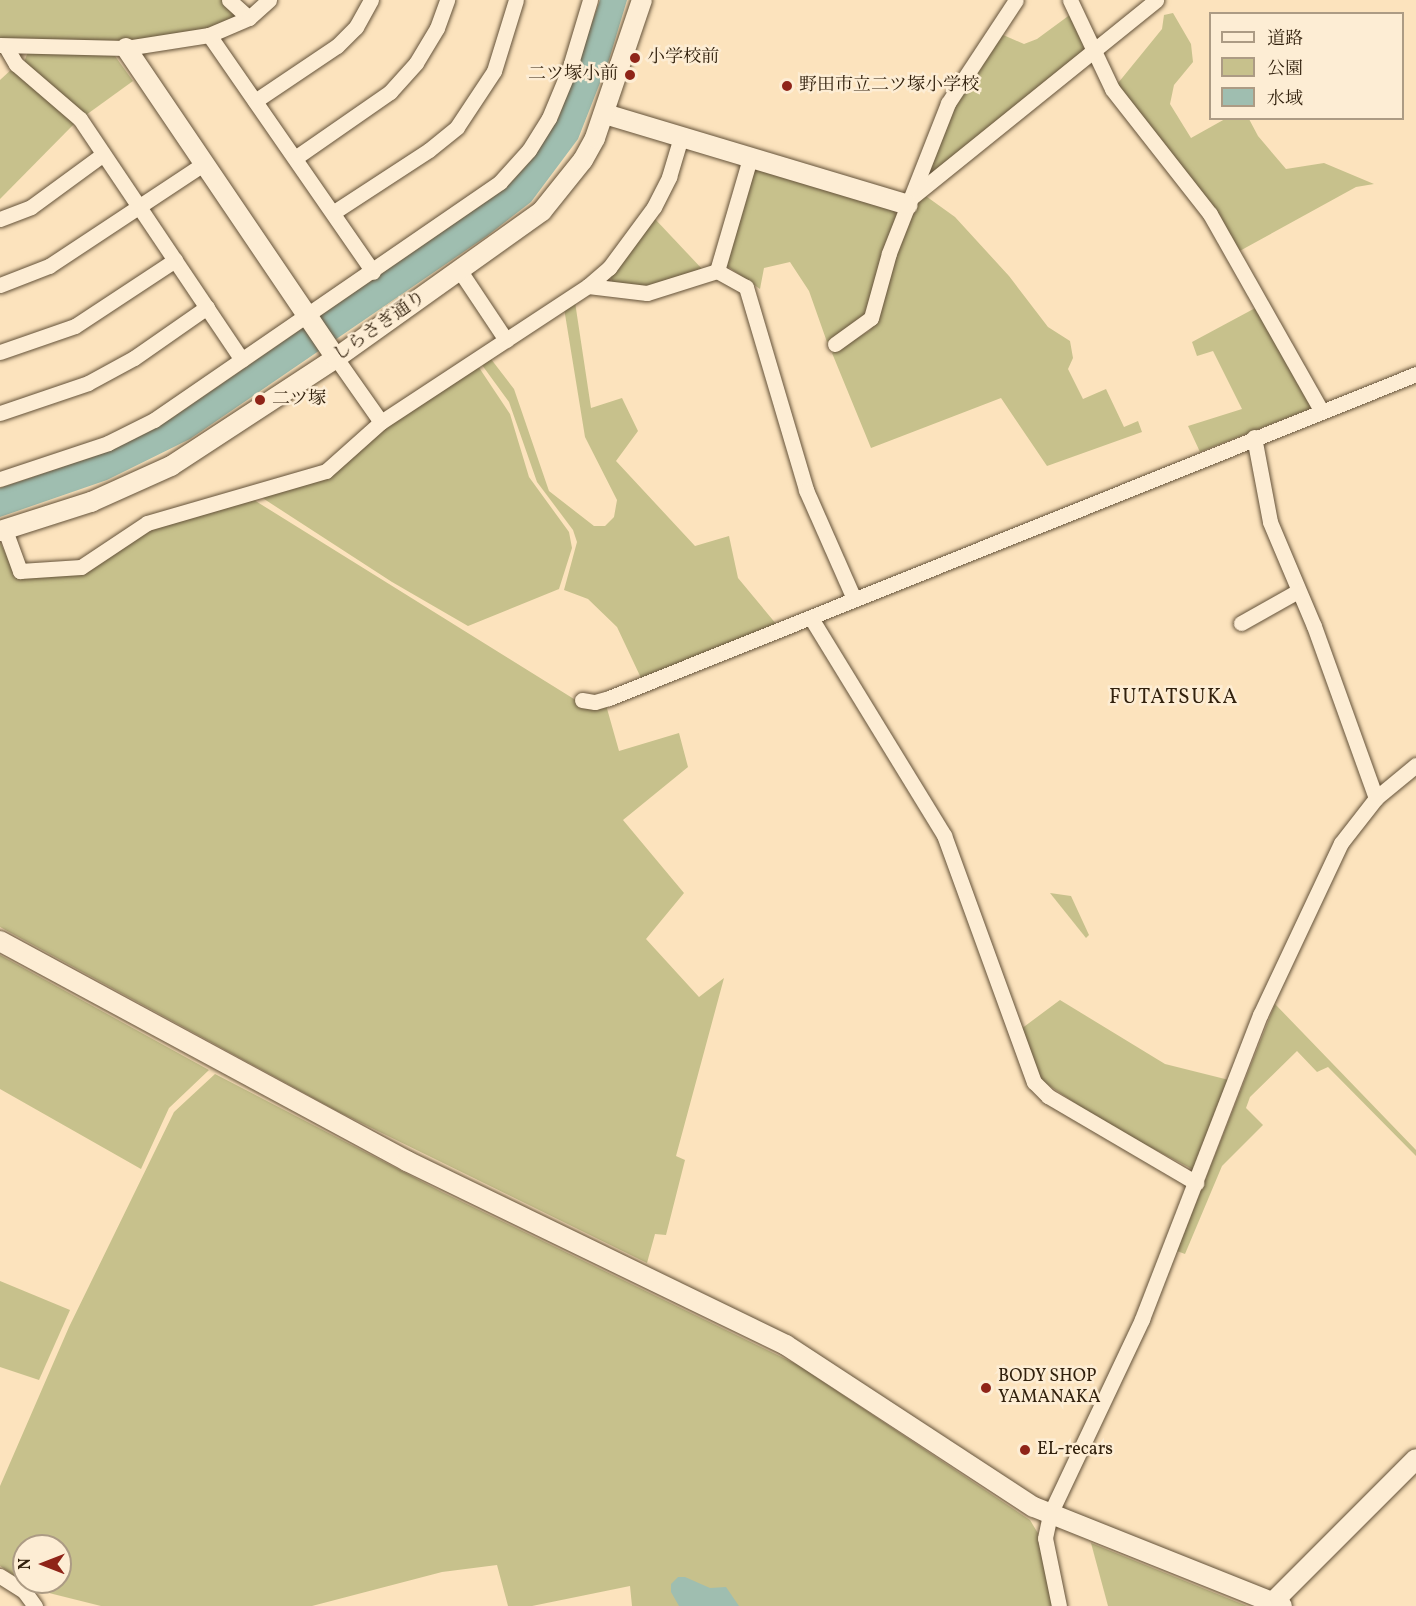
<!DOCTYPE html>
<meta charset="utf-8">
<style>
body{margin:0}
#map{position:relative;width:1416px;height:1606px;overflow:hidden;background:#fce3bd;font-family:Vollkorn,"Noto Serif JP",serif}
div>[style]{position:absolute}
.green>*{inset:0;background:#c7c18c}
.water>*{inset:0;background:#9fbeb0}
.roads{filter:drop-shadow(0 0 2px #645239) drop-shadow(0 0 2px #645239)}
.minor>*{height:15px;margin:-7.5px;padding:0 7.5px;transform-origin:7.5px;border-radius:7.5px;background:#fdedd4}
.tertiary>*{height:20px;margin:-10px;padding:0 10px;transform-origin:10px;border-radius:10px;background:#fdedd4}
.dots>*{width:16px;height:16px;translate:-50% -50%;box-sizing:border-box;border:3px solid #fdedd4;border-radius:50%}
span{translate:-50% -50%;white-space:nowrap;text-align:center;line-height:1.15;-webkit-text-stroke:5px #fdedd4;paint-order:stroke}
.poi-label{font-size:18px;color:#32210d}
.left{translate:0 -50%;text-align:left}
.right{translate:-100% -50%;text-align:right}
.street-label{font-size:18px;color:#32210d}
.quarter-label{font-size:21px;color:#32210d;letter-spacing:1.5px}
.legend{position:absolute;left:1209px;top:12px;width:195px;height:108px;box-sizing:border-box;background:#fdedd4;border:2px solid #ac9b84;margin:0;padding:8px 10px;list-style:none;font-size:18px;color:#32210d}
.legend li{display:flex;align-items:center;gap:12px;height:30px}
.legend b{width:30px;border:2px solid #ac9b84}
.north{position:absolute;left:12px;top:1534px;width:60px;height:60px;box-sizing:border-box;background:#fdedd4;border:2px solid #ac9b84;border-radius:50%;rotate:270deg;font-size:16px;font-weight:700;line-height:24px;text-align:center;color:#32210d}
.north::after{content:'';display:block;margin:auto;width:21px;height:27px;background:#8f2418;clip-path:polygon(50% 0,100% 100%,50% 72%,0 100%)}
</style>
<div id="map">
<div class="green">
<div style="clip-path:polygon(0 0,223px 0,242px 15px,223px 25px,136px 43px,0 40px)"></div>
<div style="clip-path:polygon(1173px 13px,1191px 44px,1193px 62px,1174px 85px,1170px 104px,1191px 138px,1225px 119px,1249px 119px,1258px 136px,1286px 169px,1324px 163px,1374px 184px,1356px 187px,1236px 253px,1114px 88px,1162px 29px,1164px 15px)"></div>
<div style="clip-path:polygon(1071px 14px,1088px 51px,924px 185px,955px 107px,1001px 34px,1024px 44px,1037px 39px)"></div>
<div style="clip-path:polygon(28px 52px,115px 56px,133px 81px,86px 115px,24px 62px)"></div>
<div style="clip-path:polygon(13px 68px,76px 122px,0 199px,0 80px)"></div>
<div style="clip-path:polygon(759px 167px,892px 206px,897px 217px,862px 321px,827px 342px,809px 291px,790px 262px,764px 268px,760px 289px,727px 266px,753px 170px)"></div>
<div style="clip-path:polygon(923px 194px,955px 217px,1009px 276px,1048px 327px,1070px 341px,1073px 358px,1068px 369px,1083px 399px,1106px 389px,1124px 427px,1138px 421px,1142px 432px,1047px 466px,1001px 398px,871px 448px,832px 353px,869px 331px,878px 319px,893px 261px,913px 207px)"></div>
<div style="clip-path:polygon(655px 219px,704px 271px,648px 287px,613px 284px,610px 275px)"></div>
<div style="clip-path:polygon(575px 302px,591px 408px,622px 398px,638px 431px,616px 461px,695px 546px,729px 536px,738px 578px,777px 625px,641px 678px,617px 627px,588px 599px,564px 590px,577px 542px,573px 530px,537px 482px,509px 402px,482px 365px,491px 359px,514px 389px,549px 491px,594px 526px,605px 526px,614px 517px,617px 500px,585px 437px,564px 308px)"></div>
<div style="clip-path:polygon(1259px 306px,1315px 407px,1200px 452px,1188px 426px,1242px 409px,1213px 351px,1197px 356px,1192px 342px)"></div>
<div style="clip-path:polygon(478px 366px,510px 414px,529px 477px,569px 532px,572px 548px,559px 589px,468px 626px,392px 582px,261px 497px,322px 480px,347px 463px,390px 424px)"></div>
<div style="clip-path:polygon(254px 500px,582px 704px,606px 705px,619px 751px,679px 733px,688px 767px,623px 820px,684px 893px,646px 939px,699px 997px,724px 978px,676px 1156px,685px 1160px,666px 1235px,655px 1234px,647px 1263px,339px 1112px,0 927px,0 542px,16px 576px,85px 572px,147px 531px)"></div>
<div style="clip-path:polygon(1050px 893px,1071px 896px,1089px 935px,1086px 938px)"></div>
<div style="clip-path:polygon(0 955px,209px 1070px,169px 1108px,141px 1169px,0 1089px)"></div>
<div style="clip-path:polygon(1060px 1000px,1165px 1064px,1229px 1080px,1194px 1170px,1106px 1124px,1041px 1080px,1021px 1029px)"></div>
<div style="clip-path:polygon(1275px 1004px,1416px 1150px,1416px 1156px,1328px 1067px,1317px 1072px,1297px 1051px,1250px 1097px,1246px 1108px,1263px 1125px,1222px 1166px,1185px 1254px,1177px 1251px)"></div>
<div style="clip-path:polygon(215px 1074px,442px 1192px,798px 1365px,1030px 1520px,1039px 1535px,1054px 1606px,632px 1606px,630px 1586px,532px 1606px,508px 1606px,497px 1565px,442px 1572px,312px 1606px,101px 1606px,37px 1590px,24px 1582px,60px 1582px,60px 1546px,24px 1546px,24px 1582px,0 1566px,0 1486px,69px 1327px,174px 1112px)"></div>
<div style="clip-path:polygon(0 1281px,70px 1310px,39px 1380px,0 1367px)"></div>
<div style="clip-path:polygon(1091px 1543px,1247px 1606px,1108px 1606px)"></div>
</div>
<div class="water">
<div style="clip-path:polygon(600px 0,627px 0,609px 60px,578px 139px,531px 202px,487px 236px,190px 439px,107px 480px,0 517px,0 488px,101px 454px,172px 418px,506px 188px,534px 157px,559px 117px)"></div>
<div style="clip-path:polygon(685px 1577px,710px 1588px,726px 1587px,739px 1606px,679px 1606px,671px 1592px,671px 1584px,678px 1577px)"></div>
</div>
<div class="roads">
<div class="minor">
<div style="left:229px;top:0;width:27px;rotate:42deg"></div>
<div style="left:1070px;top:0;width:98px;rotate:64.7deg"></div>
<div style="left:1112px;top:89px;width:159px;rotate:51.9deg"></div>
<div style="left:1210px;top:214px;width:227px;rotate:60.5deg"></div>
<div style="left:209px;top:35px;width:288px;rotate:55.3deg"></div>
<div style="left:0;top:45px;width:126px;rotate:1.4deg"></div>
<div style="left:126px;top:48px;width:84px;rotate:-8.9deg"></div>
<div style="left:209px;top:35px;width:43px;rotate:-23deg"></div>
<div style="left:249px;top:18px;width:27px;rotate:-42deg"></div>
<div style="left:6px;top:47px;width:20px;rotate:60deg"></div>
<div style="left:16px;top:64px;width:84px;rotate:40.7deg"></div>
<div style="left:80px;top:119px;width:290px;rotate:56.1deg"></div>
<div style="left:255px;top:101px;width:99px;rotate:-33.9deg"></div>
<div style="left:337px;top:46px;width:27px;rotate:-45deg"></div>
<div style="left:356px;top:27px;width:31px;rotate:-61deg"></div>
<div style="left:295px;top:158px;width:116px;rotate:-34.8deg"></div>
<div style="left:390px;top:92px;width:39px;rotate:-48deg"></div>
<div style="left:416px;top:63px;width:41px;rotate:-59deg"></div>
<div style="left:437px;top:28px;width:30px;rotate:-70deg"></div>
<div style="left:911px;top:198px;width:315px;rotate:-38.9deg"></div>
<div style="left:334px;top:212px;width:113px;rotate:-33.1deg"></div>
<div style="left:429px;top:150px;width:36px;rotate:-39deg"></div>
<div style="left:457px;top:127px;width:67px;rotate:-56.5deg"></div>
<div style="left:494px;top:71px;width:74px;rotate:-72.8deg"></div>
<div style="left:0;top:219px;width:33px;rotate:-21deg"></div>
<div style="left:31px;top:207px;width:88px;rotate:-36.2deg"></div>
<div style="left:460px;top:271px;width:83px;rotate:56.3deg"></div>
<div style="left:717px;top:271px;width:118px;rotate:-73.7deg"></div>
<div style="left:0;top:285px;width:53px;rotate:-21.2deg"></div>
<div style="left:49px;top:266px;width:185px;rotate:-33.5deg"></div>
<div style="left:588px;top:286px;width:59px;rotate:6.8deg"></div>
<div style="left:647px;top:293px;width:73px;rotate:-17.4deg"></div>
<div style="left:717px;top:271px;width:33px;rotate:29deg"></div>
<div style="left:746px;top:287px;width:212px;rotate:73.5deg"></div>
<div style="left:806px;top:490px;width:119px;rotate:66.2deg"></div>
<div style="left:835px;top:344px;width:44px;rotate:-35.8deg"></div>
<div style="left:871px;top:318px;width:67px;rotate:-74.5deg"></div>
<div style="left:889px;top:253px;width:161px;rotate:-68.5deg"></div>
<div style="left:948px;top:103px;width:123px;rotate:-56.6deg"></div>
<div style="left:0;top:352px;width:79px;rotate:-19.1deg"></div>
<div style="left:75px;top:326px;width:120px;rotate:-33.4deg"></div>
<div style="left:336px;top:358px;width:78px;rotate:54.9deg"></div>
<div style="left:381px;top:422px;width:248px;rotate:-33.3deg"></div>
<div style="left:588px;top:286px;width:28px;rotate:-41deg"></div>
<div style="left:609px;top:268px;width:76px;rotate:-53.6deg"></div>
<div style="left:654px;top:207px;width:34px;rotate:-63deg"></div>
<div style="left:669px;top:177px;width:42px;rotate:-73.3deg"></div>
<div style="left:0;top:413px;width:93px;rotate:-18.8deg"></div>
<div style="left:88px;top:383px;width:52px;rotate:-28.5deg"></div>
<div style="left:134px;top:358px;width:89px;rotate:-34.9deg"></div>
<div style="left:1254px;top:437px;width:86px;rotate:79.3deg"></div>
<div style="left:1270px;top:522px;width:113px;rotate:67.1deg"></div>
<div style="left:1314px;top:626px;width:183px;rotate:70.2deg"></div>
<div style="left:0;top:479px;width:114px;rotate:-18.4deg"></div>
<div style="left:108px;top:443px;width:51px;rotate:-26.6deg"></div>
<div style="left:154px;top:420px;width:420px;rotate:-34.5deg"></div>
<div style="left:500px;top:182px;width:43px;rotate:-47.8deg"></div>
<div style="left:529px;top:150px;width:38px;rotate:-58deg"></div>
<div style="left:549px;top:118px;width:52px;rotate:-67.4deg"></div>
<div style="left:569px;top:70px;width:73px;rotate:-73.3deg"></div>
<div style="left:5px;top:530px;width:44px;rotate:69.9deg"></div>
<div style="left:20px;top:571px;width:61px;rotate:-3.8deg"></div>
<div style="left:81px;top:567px;width:79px;rotate:-33.7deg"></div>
<div style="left:147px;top:523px;width:186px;rotate:-16.2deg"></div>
<div style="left:326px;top:471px;width:74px;rotate:-41.7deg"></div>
<div style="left:811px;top:618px;width:255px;rotate:58.5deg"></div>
<div style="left:944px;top:835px;width:263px;rotate:70deg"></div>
<div style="left:1034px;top:1082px;width:20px;rotate:45deg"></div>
<div style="left:1048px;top:1096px;width:172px;rotate:30.4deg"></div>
<div style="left:1241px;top:623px;width:65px;rotate:-29.3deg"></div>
<div style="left:582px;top:700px;width:13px;rotate:9deg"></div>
<div style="left:595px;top:702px;width:15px;rotate:-16deg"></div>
<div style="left:609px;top:698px;width:870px;rotate:-21.87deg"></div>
<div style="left:0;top:1576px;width:28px;rotate:32deg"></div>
<div style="left:24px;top:1591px;width:19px;rotate:54deg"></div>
<div style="left:1059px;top:1606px;width:69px;rotate:-101.6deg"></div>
<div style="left:1045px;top:1538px;width:25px;rotate:-78deg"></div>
<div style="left:1050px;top:1514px;width:216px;rotate:-64.7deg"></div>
<div style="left:1142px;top:1319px;width:326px;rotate:-68.8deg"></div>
<div style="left:1260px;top:1015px;width:190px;rotate:-64.8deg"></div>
<div style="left:1341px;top:843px;width:57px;rotate:-52.1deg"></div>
<div style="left:1376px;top:798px;width:52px;rotate:-39.5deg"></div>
</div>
<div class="tertiary">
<div style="left:126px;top:48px;width:374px;rotate:55.9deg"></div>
<div style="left:605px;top:114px;width:316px;rotate:16.7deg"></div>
<div style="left:0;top:531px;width:96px;rotate:-17.7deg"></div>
<div style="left:91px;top:502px;width:88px;rotate:-24.2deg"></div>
<div style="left:171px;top:466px;width:197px;rotate:-33.2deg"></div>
<div style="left:336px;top:358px;width:253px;rotate:-35.5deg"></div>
<div style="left:542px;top:211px;width:65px;rotate:-51.2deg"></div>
<div style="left:583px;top:160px;width:25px;rotate:-61deg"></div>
<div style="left:595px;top:138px;width:146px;rotate:-71.2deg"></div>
<div style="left:0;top:941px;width:463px;rotate:28.4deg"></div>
<div style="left:407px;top:1161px;width:421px;rotate:25.9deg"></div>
<div style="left:786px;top:1345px;width:296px;rotate:33.2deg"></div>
<div style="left:1034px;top:1507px;width:267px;rotate:21.8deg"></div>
<div style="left:1273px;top:1602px;width:202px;rotate:-45deg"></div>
</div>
</div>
<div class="dots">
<div style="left:635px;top:58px;background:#8f2418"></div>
<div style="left:630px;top:75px;background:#8f2418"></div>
<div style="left:787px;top:86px;background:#8f2418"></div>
<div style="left:260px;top:400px;background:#8f2418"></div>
<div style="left:986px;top:1388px;background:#8f2418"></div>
<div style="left:1025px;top:1450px;background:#8f2418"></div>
</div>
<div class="poi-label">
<span class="left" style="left:647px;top:58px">小学校前</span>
<span class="right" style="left:618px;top:75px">二ツ塚小前</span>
<span class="left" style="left:799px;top:86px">野田市立二ツ塚小学校</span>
<span class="left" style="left:272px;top:400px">二ツ塚</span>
<span class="left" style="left:998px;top:1388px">BODY SHOP<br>YAMANAKA</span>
<span class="left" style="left:1037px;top:1450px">EL-recars</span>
</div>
<div class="street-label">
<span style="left:380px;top:327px;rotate:-35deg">しらさぎ通り</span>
</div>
<div class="quarter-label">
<span style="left:1174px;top:698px">FUTATSUKA</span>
</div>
<ul class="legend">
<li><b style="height:8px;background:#fdedd4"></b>道路</li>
<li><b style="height:16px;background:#c7c18c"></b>公園</li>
<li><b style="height:16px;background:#9fbeb0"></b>水域</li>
</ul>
<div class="north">N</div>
</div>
